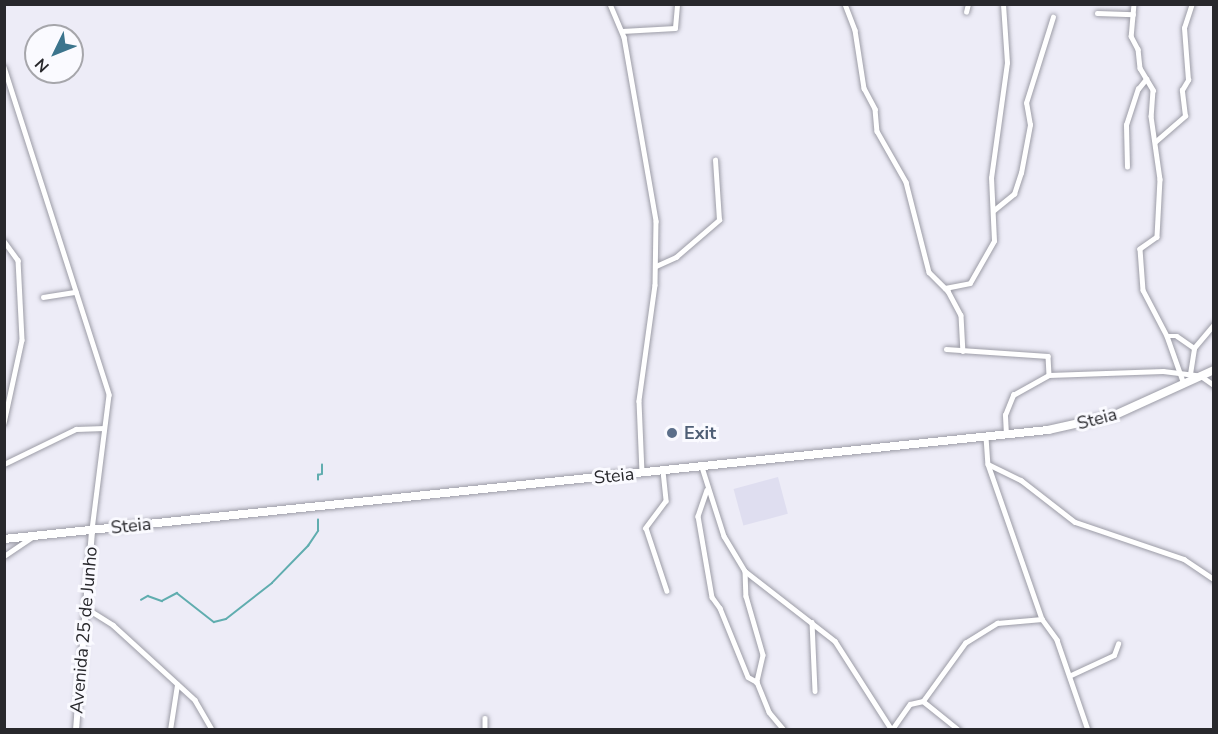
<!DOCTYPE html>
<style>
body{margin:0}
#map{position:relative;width:1218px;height:734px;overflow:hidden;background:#edecf7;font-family:"Nunito Sans",sans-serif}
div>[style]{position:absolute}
.built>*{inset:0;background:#dfdef0;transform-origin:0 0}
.stream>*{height:1.5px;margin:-0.75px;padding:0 0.75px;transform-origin:0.75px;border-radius:0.75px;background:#60adaf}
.roads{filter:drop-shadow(0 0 2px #9c9ca6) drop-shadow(0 0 2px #9c9ca6)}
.minor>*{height:4.5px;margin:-2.25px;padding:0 2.25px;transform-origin:2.25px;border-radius:2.25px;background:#fff}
.tertiary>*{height:6px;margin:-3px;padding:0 3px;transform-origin:3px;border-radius:3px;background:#fff}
.primary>*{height:8px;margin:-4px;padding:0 4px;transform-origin:4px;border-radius:4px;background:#fff}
.dots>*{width:16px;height:16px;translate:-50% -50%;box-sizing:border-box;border:3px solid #fafaff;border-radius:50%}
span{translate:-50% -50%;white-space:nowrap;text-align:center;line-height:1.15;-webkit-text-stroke:6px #fafaff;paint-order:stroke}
.street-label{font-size:18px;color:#28282c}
.service-label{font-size:18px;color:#4e5e75;font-weight:700}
.left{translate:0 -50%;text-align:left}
.frame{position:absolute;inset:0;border:6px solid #28282c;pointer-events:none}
.north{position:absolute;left:24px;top:24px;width:60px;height:60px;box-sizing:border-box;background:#fafaff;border:2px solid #a6a6ab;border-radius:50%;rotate:227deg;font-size:16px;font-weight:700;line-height:24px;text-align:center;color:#28282c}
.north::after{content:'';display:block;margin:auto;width:21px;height:27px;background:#3b748d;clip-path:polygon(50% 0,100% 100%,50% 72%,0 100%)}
</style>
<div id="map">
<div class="built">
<div style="left:778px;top:477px;width:38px;height:46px;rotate:75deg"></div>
</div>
<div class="stream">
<div style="left:318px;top:480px;width:5px;rotate:-90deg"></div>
<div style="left:318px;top:475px;width:4px;rotate:-14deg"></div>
<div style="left:322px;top:474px;width:9px;rotate:-90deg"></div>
<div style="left:141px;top:600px;width:8px;rotate:-30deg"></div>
<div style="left:148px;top:596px;width:15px;rotate:20deg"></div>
<div style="left:162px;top:601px;width:17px;rotate:-28deg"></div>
<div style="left:177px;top:593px;width:47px;rotate:38.1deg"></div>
<div style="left:214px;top:622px;width:12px;rotate:-14deg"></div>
<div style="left:226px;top:619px;width:58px;rotate:-38deg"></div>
<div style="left:272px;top:583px;width:52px;rotate:-45.8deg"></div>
<div style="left:308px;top:546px;width:18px;rotate:-56deg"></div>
<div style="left:318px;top:531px;width:11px;rotate:-90deg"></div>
</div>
<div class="roads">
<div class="minor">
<div style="left:610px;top:4px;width:36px;rotate:67deg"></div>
<div style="left:624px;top:37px;width:187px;rotate:80.1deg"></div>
<div style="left:656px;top:221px;width:64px;rotate:90.9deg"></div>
<div style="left:655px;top:285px;width:117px;rotate:97.9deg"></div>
<div style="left:639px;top:401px;width:72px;rotate:87.6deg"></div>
<div style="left:845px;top:4px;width:28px;rotate:69deg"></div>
<div style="left:855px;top:30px;width:59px;rotate:81.2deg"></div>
<div style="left:864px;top:88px;width:24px;rotate:62deg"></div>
<div style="left:875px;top:109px;width:22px;rotate:85deg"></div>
<div style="left:877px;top:131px;width:59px;rotate:60.4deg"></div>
<div style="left:906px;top:182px;width:93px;rotate:75.7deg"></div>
<div style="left:929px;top:272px;width:27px;rotate:45deg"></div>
<div style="left:948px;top:291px;width:27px;rotate:62deg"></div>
<div style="left:961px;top:315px;width:36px;rotate:87deg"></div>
<div style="left:1134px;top:4px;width:32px;rotate:95deg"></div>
<div style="left:1131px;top:36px;width:15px;rotate:62deg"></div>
<div style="left:1138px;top:49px;width:19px;rotate:84deg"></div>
<div style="left:1140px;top:68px;width:26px;rotate:59deg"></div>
<div style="left:1153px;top:90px;width:26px;rotate:94deg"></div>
<div style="left:1151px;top:116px;width:64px;rotate:81.9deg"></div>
<div style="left:1160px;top:179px;width:58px;rotate:93deg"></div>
<div style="left:1157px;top:237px;width:21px;rotate:145deg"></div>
<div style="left:1140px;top:249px;width:41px;rotate:85.8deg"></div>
<div style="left:1143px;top:290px;width:52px;rotate:62.4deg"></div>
<div style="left:1167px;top:336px;width:51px;rotate:70.5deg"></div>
<div style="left:966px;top:12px;width:8px;rotate:-76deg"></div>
<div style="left:1097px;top:13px;width:36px;rotate:2deg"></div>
<div style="left:622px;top:31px;width:53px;rotate:-3.2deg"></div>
<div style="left:675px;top:28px;width:24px;rotate:-85deg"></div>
<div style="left:4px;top:67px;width:344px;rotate:72.2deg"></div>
<div style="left:109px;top:395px;width:136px;rotate:97.2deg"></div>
<div style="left:1155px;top:142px;width:40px;rotate:-41deg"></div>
<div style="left:1185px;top:116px;width:26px;rotate:-97deg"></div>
<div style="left:1182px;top:90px;width:12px;rotate:-59deg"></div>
<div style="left:1188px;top:80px;width:52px;rotate:-94.4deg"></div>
<div style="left:1184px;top:28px;width:25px;rotate:-72deg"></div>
<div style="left:1127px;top:167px;width:42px;rotate:-91.4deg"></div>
<div style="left:1126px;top:125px;width:38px;rotate:-72deg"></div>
<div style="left:1138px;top:89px;width:13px;rotate:-51deg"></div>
<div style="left:994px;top:210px;width:26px;rotate:-39deg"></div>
<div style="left:1014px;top:194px;width:22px;rotate:-72deg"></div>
<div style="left:1021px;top:173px;width:49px;rotate:-79.4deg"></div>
<div style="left:1030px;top:125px;width:22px;rotate:-100deg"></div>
<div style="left:1026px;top:103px;width:90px;rotate:-72.6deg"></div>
<div style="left:4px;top:241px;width:24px;rotate:54deg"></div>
<div style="left:18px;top:260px;width:80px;rotate:87.1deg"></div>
<div style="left:22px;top:340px;width:85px;rotate:102.2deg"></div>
<div style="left:656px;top:266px;width:22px;rotate:-24deg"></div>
<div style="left:676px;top:257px;width:57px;rotate:-40.7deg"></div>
<div style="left:719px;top:220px;width:60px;rotate:-93.8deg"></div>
<div style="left:945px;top:288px;width:25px;rotate:-11deg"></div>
<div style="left:970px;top:283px;width:48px;rotate:-60.3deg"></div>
<div style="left:994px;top:241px;width:63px;rotate:-92.7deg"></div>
<div style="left:991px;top:178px;width:116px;rotate:-82.1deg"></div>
<div style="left:1007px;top:63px;width:59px;rotate:-93.9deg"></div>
<div style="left:43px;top:297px;width:33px;rotate:-9deg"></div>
<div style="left:1167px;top:336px;width:10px"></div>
<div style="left:1177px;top:336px;width:21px;rotate:35deg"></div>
<div style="left:946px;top:349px;width:102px;rotate:3.9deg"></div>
<div style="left:1048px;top:356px;width:19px;rotate:87deg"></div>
<div style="left:1190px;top:374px;width:26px;rotate:-81deg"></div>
<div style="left:1194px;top:348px;width:31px;rotate:-50deg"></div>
<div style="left:1006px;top:435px;width:20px;rotate:-93deg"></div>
<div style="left:1005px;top:415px;width:22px;rotate:-68deg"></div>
<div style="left:1013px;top:395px;width:41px;rotate:-29.1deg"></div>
<div style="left:1049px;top:375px;width:114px;rotate:-2deg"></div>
<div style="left:1163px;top:371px;width:38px;rotate:7deg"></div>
<div style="left:1201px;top:376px;width:16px;rotate:35deg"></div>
<div style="left:986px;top:437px;width:27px;rotate:86deg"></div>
<div style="left:988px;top:464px;width:164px;rotate:70.8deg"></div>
<div style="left:1042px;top:619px;width:26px;rotate:54deg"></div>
<div style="left:1057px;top:640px;width:95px;rotate:71deg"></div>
<div style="left:4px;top:464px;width:80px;rotate:-25.9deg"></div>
<div style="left:76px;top:429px;width:28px;rotate:-2deg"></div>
<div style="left:988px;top:464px;width:37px;rotate:26deg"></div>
<div style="left:1021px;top:480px;width:68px;rotate:37.9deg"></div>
<div style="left:1075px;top:522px;width:115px;rotate:18.7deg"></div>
<div style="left:1184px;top:559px;width:36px;rotate:34deg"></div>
<div style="left:702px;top:467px;width:72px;rotate:72.3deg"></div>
<div style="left:724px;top:536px;width:41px;rotate:59deg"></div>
<div style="left:745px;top:571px;width:114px;rotate:37.9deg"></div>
<div style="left:835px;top:641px;width:106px;rotate:57.4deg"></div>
<div style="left:663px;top:471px;width:30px;rotate:84deg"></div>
<div style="left:666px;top:501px;width:34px;rotate:127deg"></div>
<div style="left:646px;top:528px;width:66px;rotate:71.6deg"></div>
<div style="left:707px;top:490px;width:28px;rotate:109deg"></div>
<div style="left:698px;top:516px;width:82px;rotate:80.2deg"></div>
<div style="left:712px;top:597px;width:14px;rotate:54deg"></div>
<div style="left:720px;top:608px;width:74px;rotate:67.9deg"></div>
<div style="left:748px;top:677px;width:10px;rotate:29deg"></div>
<div style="left:757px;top:682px;width:32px;rotate:68deg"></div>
<div style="left:769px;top:712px;width:23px;rotate:50deg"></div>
<div style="left:4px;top:556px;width:34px;rotate:-34deg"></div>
<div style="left:745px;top:571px;width:25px;rotate:88deg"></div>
<div style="left:746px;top:596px;width:61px;rotate:73.9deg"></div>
<div style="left:763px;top:655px;width:28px;rotate:103deg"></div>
<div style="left:86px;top:608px;width:32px;rotate:32deg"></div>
<div style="left:113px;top:625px;width:111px;rotate:42.4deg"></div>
<div style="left:195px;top:700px;width:34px;rotate:60deg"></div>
<div style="left:812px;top:622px;width:69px;rotate:87.5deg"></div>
<div style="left:1071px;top:675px;width:47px;rotate:-24.9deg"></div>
<div style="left:1114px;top:655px;width:12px;rotate:-70deg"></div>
<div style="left:923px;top:701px;width:46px;rotate:38.9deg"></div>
<div style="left:485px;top:718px;width:12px;rotate:90deg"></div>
<div style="left:893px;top:728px;width:29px;rotate:-55deg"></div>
<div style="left:910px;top:704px;width:13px;rotate:-13deg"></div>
<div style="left:923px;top:701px;width:72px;rotate:-54.1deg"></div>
<div style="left:965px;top:643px;width:38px;rotate:-32deg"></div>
<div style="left:997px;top:623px;width:45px;rotate:-5.1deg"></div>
<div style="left:170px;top:730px;width:46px;rotate:-81.2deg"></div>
</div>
<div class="tertiary">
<div style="left:76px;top:730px;width:201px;rotate:-85.4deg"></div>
</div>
<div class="primary">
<div style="left:4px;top:539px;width:1050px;rotate:-5.96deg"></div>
<div style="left:1048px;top:430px;width:69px;rotate:-12.6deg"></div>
<div style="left:1115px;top:415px;width:109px;rotate:-24.4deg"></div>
</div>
</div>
<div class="dots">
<div style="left:672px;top:433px;background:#5c6f8a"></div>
</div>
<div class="street-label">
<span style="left:1097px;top:419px;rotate:-15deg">Steia</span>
<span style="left:614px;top:476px;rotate:-6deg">Steia</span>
<span style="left:131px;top:526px;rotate:-6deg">Steia</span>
<span style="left:84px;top:630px;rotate:-85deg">Avenida 25 de Junho</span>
</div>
<div class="service-label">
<span class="left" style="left:684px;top:433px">Exit</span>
</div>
<div class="frame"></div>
<div class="north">N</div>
</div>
